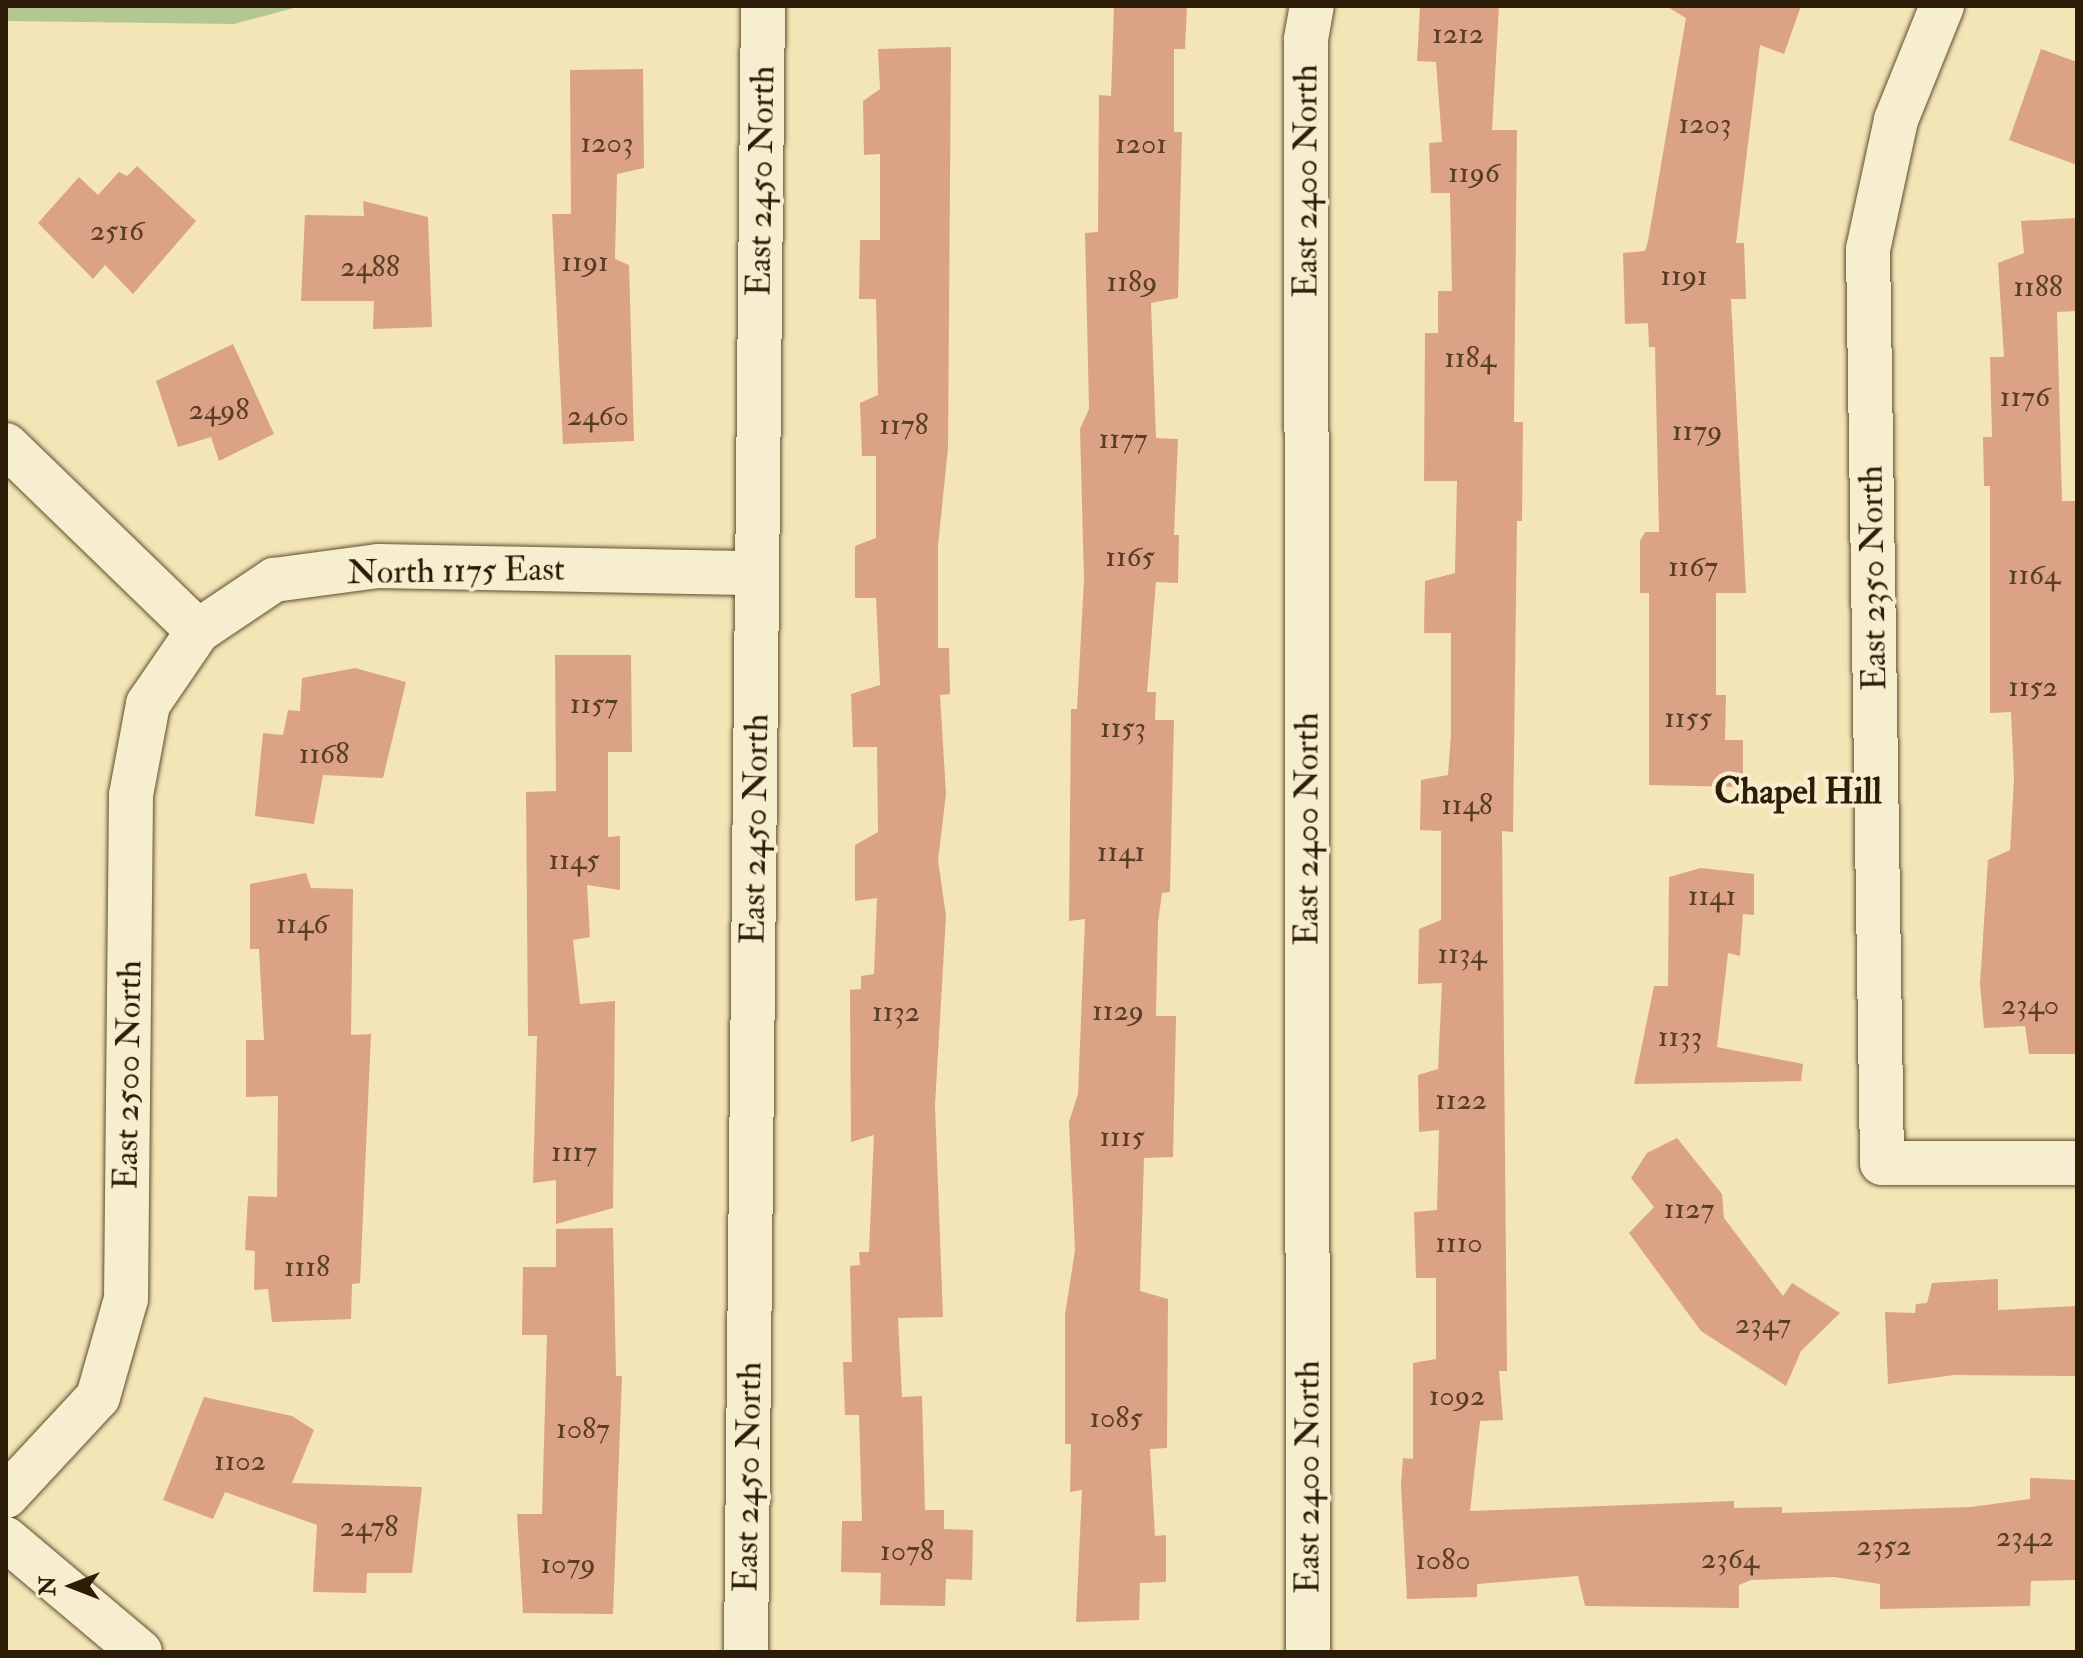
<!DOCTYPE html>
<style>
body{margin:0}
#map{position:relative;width:2083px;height:1658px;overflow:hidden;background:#f3e5b5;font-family:"IM FELL Double Pica",serif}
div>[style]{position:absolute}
.green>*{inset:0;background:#b4c692}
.building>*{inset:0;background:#dca285}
.roads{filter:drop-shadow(0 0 2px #5e4e32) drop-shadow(0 0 2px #5e4e32)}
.street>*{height:44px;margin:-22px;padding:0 22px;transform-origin:22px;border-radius:22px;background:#f7eecf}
span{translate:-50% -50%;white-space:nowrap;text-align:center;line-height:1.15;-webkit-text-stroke:8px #f7eecf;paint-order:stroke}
.number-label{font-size:30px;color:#593e26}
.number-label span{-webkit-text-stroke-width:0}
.street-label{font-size:34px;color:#2d1c07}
.neighbourhood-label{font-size:36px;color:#2d1c07;font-weight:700}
.frame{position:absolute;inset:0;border:8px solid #2d1c07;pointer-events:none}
.north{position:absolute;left:32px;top:1546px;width:80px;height:80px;-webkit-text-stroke:6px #f7eecf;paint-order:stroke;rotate:270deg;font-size:22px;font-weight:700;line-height:32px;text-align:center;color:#2d1c07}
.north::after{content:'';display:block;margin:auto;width:28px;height:36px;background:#2d1c07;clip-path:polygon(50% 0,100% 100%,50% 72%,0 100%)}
</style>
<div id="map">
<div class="green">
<div style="clip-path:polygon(6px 6px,301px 6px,234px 24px,6px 21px)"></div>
</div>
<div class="building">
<div style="clip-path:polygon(1114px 6px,1187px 6px,1185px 49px,1174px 49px,1174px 132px,1182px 132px,1178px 298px,1151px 303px,1156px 438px,1178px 439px,1174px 535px,1179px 535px,1178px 583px,1156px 582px,1147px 692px,1156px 692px,1155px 720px,1174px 720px,1170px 892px,1162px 893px,1158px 922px,1156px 1016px,1176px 1016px,1173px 1157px,1144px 1158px,1140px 1291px,1168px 1299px,1167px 1448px,1150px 1449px,1155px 1536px,1166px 1535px,1166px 1582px,1140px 1583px,1139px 1620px,1076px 1622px,1082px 1490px,1070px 1492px,1071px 1444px,1065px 1444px,1065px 1315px,1075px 1250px,1069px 1122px,1078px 1094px,1085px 919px,1069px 921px,1071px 709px,1077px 709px,1084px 580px,1080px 429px,1089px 409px,1085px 233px,1098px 232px,1099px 95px,1111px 96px)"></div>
<div style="clip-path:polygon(1420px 6px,1499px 6px,1492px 130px,1517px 130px,1514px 422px,1523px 422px,1522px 521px,1517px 521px,1513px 832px,1502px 831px,1507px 1371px,1499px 1371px,1503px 1420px,1480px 1421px,1470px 1511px,1734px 1501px,1734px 1508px,1782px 1507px,1782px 1513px,1971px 1507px,2030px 1499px,2030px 1478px,2076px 1480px,2075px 1580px,2031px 1581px,2030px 1606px,1880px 1609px,1880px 1584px,1834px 1577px,1751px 1580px,1739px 1585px,1739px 1608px,1585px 1606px,1578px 1576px,1477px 1584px,1477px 1597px,1407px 1599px,1401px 1485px,1403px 1458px,1413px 1459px,1413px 1363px,1436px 1359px,1436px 1278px,1416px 1278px,1414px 1212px,1437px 1210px,1439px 1130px,1419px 1132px,1418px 1075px,1438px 1069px,1442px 983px,1418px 984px,1419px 929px,1441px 920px,1441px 831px,1420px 830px,1421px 780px,1448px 775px,1451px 735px,1451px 633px,1424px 633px,1425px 581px,1455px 573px,1457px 481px,1424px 481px,1425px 333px,1438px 333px,1438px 291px,1452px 291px,1450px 193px,1431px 193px,1429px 143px,1442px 142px,1436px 62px,1417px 61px)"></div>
<div style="clip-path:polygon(1666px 6px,1801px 6px,1784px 54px,1760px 45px,1736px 243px,1744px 243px,1746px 299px,1731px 299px,1746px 593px,1716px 593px,1716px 695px,1726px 695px,1725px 740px,1743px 740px,1743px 787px,1649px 785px,1649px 593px,1640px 593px,1640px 541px,1645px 532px,1659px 532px,1655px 347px,1649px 347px,1648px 323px,1625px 324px,1623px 253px,1645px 251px,1648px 241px,1686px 18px)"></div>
<div style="clip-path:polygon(951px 47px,948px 448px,938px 546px,938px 648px,949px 648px,950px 694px,940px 695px,946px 794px,938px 860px,946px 916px,935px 1105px,943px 1317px,898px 1318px,902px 1397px,922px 1396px,925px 1510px,944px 1510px,944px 1529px,973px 1530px,972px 1580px,946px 1579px,945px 1606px,880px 1605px,881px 1573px,841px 1572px,842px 1521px,862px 1521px,859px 1415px,845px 1415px,843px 1362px,852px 1362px,850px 1266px,860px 1265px,859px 1252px,869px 1252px,874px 1135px,851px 1142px,850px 990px,861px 989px,861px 976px,874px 974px,877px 898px,855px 901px,855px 845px,878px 832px,877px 747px,853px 747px,851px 694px,880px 685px,876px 598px,855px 598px,855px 546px,876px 538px,876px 456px,862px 456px,860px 403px,878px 395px,876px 299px,859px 299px,860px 240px,880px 240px,880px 154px,864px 155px,863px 101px,880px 89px,878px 49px)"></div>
<div style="clip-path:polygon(2041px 49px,2077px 62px,2077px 165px,2009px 140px)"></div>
<div style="clip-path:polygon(643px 69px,644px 168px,617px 174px,615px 259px,629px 265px,634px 441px,563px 444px,552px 214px,571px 214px,570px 70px)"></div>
<div style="clip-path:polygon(137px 166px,196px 221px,133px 294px,105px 265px,93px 279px,38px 223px,79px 177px,98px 195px,119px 172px,127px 176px)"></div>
<div style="clip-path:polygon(363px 201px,428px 217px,432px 327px,373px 329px,374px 301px,301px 301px,305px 215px,364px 216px)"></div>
<div style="clip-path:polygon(2077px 218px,2077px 311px,2057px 312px,2062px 501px,2077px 501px,2077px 1054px,2029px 1054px,2025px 1026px,1984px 1028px,1980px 984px,1988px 860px,2010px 850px,2014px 778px,2011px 712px,1990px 713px,1990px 486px,1984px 486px,1983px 437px,1992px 437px,1990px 357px,2004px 357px,1998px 263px,2024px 253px,2021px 221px)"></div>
<div style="clip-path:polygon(233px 344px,274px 434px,219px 461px,211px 437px,178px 447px,156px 381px)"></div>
<div style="clip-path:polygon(555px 655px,631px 655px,632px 752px,608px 752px,608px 837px,620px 836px,620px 890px,587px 885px,590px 937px,573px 940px,580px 1004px,615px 1001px,613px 1208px,556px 1224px,556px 1180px,533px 1183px,537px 1036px,528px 1036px,526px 792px,556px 791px)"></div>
<div style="clip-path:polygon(355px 668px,406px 682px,383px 778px,323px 775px,314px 824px,255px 816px,263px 733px,283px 735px,288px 710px,300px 711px,302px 678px)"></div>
<div style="clip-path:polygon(1701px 868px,1754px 874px,1754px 915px,1743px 914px,1740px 956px,1728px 953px,1717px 1047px,1803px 1064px,1801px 1081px,1634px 1084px,1654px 986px,1668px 986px,1669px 877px)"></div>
<div style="clip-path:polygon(306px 873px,311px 888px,353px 889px,351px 1035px,371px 1034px,360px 1283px,352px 1284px,351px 1319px,272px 1322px,268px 1289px,254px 1290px,255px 1251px,245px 1250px,248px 1196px,277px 1197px,278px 1096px,246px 1097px,246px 1040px,264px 1040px,259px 949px,250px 949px,250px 884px)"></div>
<div style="clip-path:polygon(1677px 1138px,1722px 1194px,1724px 1218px,1783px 1296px,1792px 1283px,1840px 1313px,1801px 1351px,1786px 1386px,1701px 1331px,1629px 1233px,1654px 1207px,1631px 1178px,1647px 1153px)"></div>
<div style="clip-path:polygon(613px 1228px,616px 1376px,622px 1376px,613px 1614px,523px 1613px,517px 1514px,542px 1514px,547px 1335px,522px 1335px,523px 1267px,556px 1267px,556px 1229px)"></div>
<div style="clip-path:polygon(1998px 1279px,1998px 1310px,2077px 1306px,2077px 1376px,1954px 1375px,1888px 1384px,1885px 1312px,1915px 1313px,1916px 1304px,1927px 1303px,1932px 1283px)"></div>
<div style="clip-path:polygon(204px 1397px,292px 1416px,314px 1430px,292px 1483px,422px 1487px,412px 1573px,367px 1573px,366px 1593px,313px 1592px,317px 1525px,225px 1492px,213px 1519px,163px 1500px)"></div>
</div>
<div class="roads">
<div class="street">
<div style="left:1942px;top:6px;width:123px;rotate:112deg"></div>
<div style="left:1896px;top:120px;width:132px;rotate:102.2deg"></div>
<div style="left:1868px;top:249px;width:914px;rotate:89.12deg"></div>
<div style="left:1882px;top:1163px;width:195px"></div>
<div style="left:6px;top:445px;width:267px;rotate:44.1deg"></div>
<div style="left:6px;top:1496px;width:135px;rotate:-47.1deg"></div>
<div style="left:98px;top:1397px;width:102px;rotate:-74.1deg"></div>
<div style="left:126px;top:1299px;width:504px;rotate:-89.43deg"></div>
<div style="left:131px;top:795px;width:93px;rotate:-79.4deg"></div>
<div style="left:148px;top:704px;width:88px;rotate:-55.6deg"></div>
<div style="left:198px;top:631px;width:92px;rotate:-33.9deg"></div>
<div style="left:274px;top:580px;width:105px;rotate:-7.7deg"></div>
<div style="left:378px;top:566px;width:379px;rotate:1.1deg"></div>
<div style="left:6px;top:1539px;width:175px;rotate:40.1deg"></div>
<div style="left:746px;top:1652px;width:1646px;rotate:-89.41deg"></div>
<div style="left:1308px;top:1652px;width:1613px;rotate:-90.07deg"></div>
<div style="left:1306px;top:39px;width:34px;rotate:-80deg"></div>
</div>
</div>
<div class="number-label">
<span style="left:1458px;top:34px">1212</span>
<span style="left:1705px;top:124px">1203</span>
<span style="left:607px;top:143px">1203</span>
<span style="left:1141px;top:144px">1201</span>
<span style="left:1474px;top:173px">1196</span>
<span style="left:117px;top:231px">2516</span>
<span style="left:585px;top:262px">1191</span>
<span style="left:370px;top:267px">2488</span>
<span style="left:1684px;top:276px">1191</span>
<span style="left:1132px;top:282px">1189</span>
<span style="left:2038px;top:287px">1188</span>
<span style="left:1470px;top:358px">1184</span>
<span style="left:2025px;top:397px">1176</span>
<span style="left:219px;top:410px">2498</span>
<span style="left:598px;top:416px">2460</span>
<span style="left:904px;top:425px">1178</span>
<span style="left:1697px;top:431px">1179</span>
<span style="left:1123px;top:439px">1177</span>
<span style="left:1130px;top:557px">1165</span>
<span style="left:1693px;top:567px">1167</span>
<span style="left:2034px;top:575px">1164</span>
<span style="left:2033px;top:687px">1152</span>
<span style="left:594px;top:704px">1157</span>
<span style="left:1688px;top:718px">1155</span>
<span style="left:1123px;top:728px">1153</span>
<span style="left:324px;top:754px">1168</span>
<span style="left:1467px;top:805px">1148</span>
<span style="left:1121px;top:852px">1141</span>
<span style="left:574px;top:860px">1145</span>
<span style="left:1712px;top:896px">1141</span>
<span style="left:302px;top:924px">1146</span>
<span style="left:1462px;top:954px">1134</span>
<span style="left:2030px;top:1005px">2340</span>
<span style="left:1118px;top:1011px">1129</span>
<span style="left:896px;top:1012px">1132</span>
<span style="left:1680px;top:1037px">1133</span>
<span style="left:1461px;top:1100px">1122</span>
<span style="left:1122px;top:1137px">1115</span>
<span style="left:574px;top:1152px">1117</span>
<span style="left:1689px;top:1209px">1127</span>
<span style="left:1459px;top:1243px">1110</span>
<span style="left:307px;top:1267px">1118</span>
<span style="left:1763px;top:1324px">2347</span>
<span style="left:1457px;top:1396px">1092</span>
<span style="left:1116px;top:1418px">1085</span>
<span style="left:583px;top:1429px">1087</span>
<span style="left:240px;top:1461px">1102</span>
<span style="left:369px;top:1527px">2478</span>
<span style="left:2025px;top:1537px">2342</span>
<span style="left:1884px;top:1546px">2352</span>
<span style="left:907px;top:1551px">1078</span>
<span style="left:1730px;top:1559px">2364</span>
<span style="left:1443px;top:1560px">1080</span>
<span style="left:568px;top:1564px">1079</span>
</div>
<div class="street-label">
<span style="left:761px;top:181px;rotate:-89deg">East 2450 North</span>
<span style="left:1306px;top:181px;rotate:-90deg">East 2400 North</span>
<span style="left:456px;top:571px;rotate:-1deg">North 1175 East</span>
<span style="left:1873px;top:578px;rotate:-91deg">East 2350 North</span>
<span style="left:755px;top:829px;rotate:-89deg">East 2450 North</span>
<span style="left:1307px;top:829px;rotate:-90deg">East 2400 North</span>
<span style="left:128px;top:1075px;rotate:-89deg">East 2500 North</span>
<span style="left:748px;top:1477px;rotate:-89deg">East 2450 North</span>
<span style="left:1308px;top:1477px;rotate:-90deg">East 2400 North</span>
</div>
<div class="neighbourhood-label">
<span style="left:1798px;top:792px">Chapel Hill</span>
</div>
<div class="frame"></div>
<div class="north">N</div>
</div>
